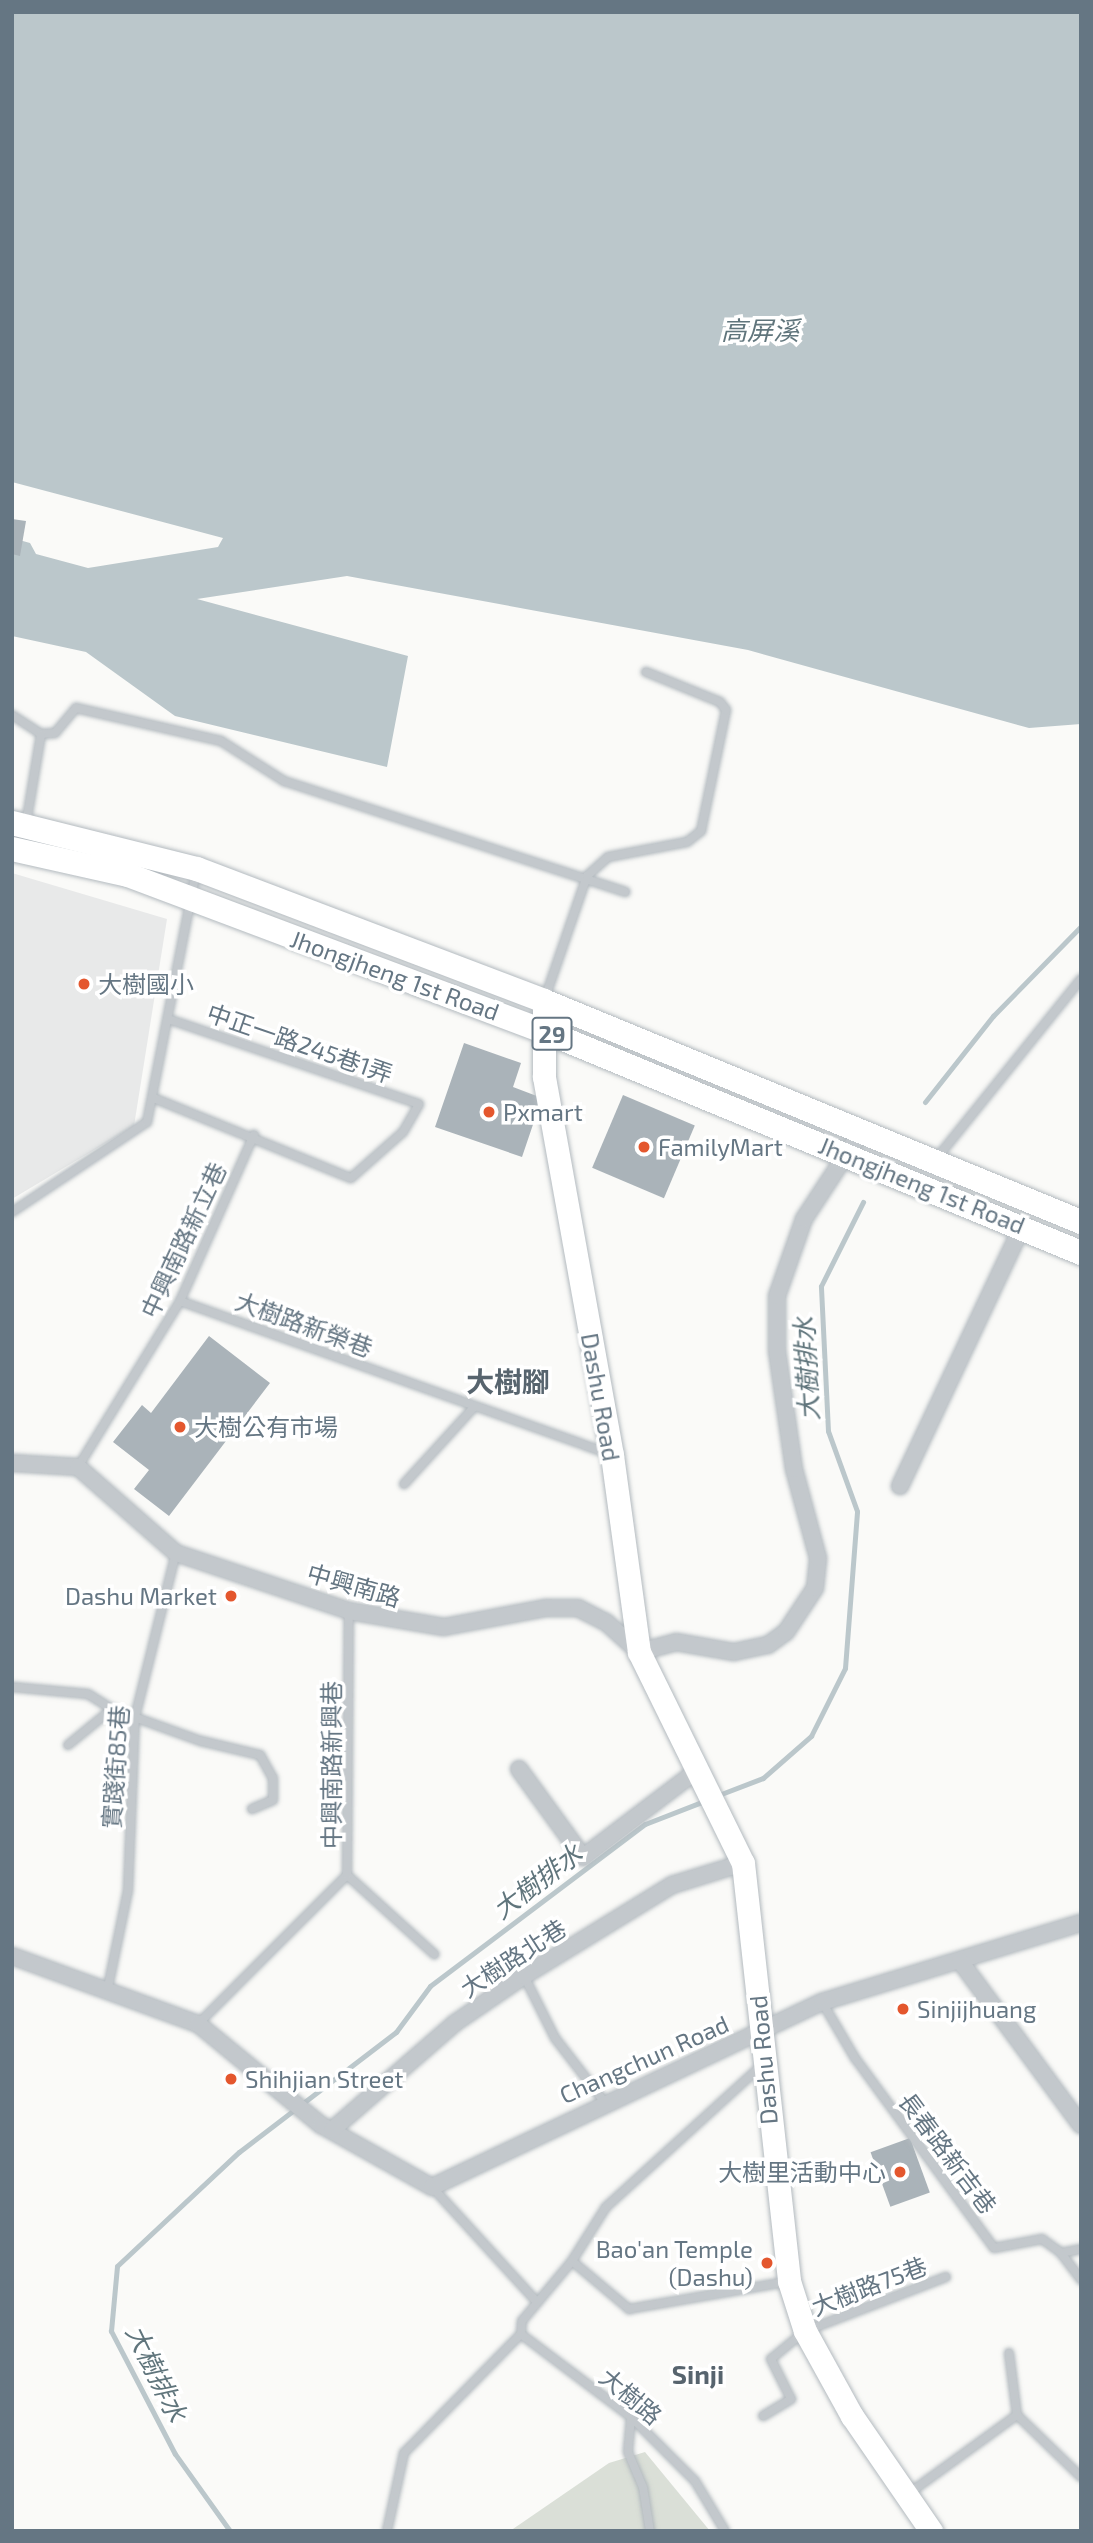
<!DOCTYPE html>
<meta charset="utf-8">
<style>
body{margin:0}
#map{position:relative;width:1093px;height:2543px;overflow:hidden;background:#fafaf8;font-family:"Exo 2","Noto Sans TC",sans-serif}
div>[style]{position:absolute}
.built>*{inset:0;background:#e8e9e9}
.green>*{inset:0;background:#dadfd7}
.water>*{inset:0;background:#bbc7cb}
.stream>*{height:5px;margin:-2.5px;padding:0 2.5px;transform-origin:2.5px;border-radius:2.5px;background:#bbc7cb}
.building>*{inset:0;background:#aab3b9;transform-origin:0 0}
.roads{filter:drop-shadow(0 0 2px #b3babf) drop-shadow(0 0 2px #b3babf)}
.lane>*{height:8px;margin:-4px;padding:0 4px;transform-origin:4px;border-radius:4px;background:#c3c8cc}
.street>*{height:16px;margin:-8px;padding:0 8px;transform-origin:8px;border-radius:8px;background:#c3c8cc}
.secondary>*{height:23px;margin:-11.5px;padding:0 11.5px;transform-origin:11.5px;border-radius:11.5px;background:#fff}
.primary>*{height:24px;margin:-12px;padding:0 12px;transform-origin:12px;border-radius:12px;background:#fff}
.dots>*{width:19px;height:19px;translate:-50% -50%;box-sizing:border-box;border:4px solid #fff;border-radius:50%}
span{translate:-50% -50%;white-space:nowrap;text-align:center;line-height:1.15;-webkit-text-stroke:7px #fff;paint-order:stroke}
.shield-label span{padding:2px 5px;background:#fff;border:2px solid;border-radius:5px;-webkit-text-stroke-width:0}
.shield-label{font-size:23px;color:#657683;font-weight:700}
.street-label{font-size:24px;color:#657683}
.poi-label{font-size:24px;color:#657683}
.left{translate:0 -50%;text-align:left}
.right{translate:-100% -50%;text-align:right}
.water-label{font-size:26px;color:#60757c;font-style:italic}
.neighbourhood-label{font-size:26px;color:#57646e;font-weight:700}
.quarter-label{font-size:28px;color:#57646e;font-weight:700}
.frame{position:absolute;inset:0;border:14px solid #657683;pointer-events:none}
</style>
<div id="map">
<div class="built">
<div style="clip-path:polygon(12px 873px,167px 919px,134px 1126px,12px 1199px)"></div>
</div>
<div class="green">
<div style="clip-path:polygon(645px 2452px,710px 2531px,510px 2531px,609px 2463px)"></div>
</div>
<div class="water">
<div style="clip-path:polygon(12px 12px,1081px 12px,1081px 724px,1029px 728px,748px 650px,347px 576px,197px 599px,408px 656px,387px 767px,175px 716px,86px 652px,12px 636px,12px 538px,30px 543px,36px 554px,88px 568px,218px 547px,223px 538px,12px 482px)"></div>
</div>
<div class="stream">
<div style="left:925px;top:1102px;width:110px;rotate:-51.7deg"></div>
<div style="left:993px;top:1016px;width:126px;rotate:-45.6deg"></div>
<div style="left:716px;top:1796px;width:50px;rotate:-21deg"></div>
<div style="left:763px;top:1778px;width:64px;rotate:-41.2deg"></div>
<div style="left:811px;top:1736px;width:76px;rotate:-63.4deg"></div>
<div style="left:845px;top:1668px;width:157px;rotate:-85.6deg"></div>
<div style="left:857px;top:1511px;width:85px;rotate:-109.9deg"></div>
<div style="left:828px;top:1431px;width:145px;rotate:-92.8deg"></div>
<div style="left:821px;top:1286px;width:94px;rotate:-63.4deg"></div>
<div style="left:230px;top:2531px;width:95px;rotate:-125.5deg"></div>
<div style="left:175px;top:2454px;width:139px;rotate:-117.5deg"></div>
<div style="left:111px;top:2331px;width:65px;rotate:-84.7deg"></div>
<div style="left:117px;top:2266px;width:167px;rotate:-43.1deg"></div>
<div style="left:239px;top:2152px;width:198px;rotate:-37.4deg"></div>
<div style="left:396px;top:2032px;width:57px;rotate:-53.5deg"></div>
<div style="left:430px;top:1986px;width:269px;rotate:-37deg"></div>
<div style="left:645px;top:1824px;width:66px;rotate:-21.2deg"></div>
</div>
<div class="building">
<div style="clip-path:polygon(12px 519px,26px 521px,20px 556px,12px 554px)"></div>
<div style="clip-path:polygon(464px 1043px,521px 1063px,513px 1087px,542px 1098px,522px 1157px,435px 1127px)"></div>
<div style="left:623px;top:1095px;width:78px;height:79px;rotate:23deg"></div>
<div style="clip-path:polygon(209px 1336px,270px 1383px,169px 1516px,134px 1489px,149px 1470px,113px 1442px,142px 1405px,151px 1413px)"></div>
<div style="left:910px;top:2138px;width:58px;height:42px;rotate:70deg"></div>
</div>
<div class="roads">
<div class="lane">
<div style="left:12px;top:715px;width:35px;rotate:33deg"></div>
<div style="left:41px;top:734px;width:14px;rotate:-4deg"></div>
<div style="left:55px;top:733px;width:33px;rotate:-50deg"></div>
<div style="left:76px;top:708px;width:149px;rotate:12.8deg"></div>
<div style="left:221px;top:741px;width:75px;rotate:32.4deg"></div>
<div style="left:284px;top:781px;width:359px;rotate:18deg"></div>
<div style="left:26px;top:824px;width:91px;rotate:-80.5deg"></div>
<div style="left:545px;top:998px;width:129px;rotate:-71deg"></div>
<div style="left:587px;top:876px;width:28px;rotate:-42deg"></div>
<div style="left:608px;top:857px;width:80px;rotate:-10.8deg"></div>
<div style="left:687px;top:842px;width:18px;rotate:-38deg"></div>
<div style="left:701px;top:831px;width:124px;rotate:-78.3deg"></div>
<div style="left:726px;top:710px;width:10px;rotate:-127deg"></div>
<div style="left:720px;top:702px;width:80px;rotate:-157.9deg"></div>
<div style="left:156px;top:1099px;width:210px;rotate:22.1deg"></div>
<div style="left:351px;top:1178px;width:69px;rotate:-41.5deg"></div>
<div style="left:403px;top:1132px;width:32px;rotate:-60deg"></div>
<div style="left:419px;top:1104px;width:265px;rotate:-161.3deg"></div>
<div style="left:937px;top:1158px;width:230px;rotate:-51.2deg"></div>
<div style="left:12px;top:1212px;width:162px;rotate:-33.7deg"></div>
<div style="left:147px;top:1122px;width:255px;rotate:-78.9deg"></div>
<div style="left:180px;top:1301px;width:455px;rotate:19.6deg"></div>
<div style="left:78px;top:1467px;width:195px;rotate:-58.4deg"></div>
<div style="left:180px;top:1301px;width:182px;rotate:-66deg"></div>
<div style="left:404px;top:1484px;width:105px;rotate:-47.7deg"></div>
<div style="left:12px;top:1687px;width:76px;rotate:5.3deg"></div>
<div style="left:88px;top:1694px;width:28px;rotate:32deg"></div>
<div style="left:112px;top:1709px;width:95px;rotate:19.8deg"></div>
<div style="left:201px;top:1741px;width:61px;rotate:13.3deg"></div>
<div style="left:260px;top:1755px;width:26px;rotate:61deg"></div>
<div style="left:273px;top:1778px;width:22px;rotate:90deg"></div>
<div style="left:273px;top:1800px;width:23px;rotate:157deg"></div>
<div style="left:68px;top:1745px;width:57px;rotate:-39.3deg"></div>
<div style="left:347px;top:1875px;width:118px;rotate:42.2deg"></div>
<div style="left:524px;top:1976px;width:69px;rotate:63.4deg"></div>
<div style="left:555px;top:2038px;width:78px;rotate:52.3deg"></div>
<div style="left:108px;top:1987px;width:99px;rotate:-78.3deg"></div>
<div style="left:128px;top:1890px;width:173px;rotate:-87.7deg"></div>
<div style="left:135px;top:1717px;width:169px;rotate:-76deg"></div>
<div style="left:822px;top:2002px;width:65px;rotate:59.5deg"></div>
<div style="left:855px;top:2058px;width:235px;rotate:53.8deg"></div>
<div style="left:994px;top:2248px;width:49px;rotate:-10.6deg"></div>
<div style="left:1042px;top:2239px;width:24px;rotate:36deg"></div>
<div style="left:1061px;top:2253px;width:20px;rotate:-11deg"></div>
<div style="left:198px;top:2024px;width:211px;rotate:-45deg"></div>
<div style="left:347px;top:1875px;width:264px;rotate:-89.6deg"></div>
<div style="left:432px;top:2187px;width:156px;rotate:47.6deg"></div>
<div style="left:1061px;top:2253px;width:34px;rotate:53deg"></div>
<div style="left:572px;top:2261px;width:75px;rotate:40.1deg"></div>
<div style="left:629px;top:2309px;width:159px;rotate:-9.8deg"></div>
<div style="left:1009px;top:2353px;width:63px;rotate:82.6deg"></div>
<div style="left:1017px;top:2415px;width:89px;rotate:44.1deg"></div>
<div style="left:763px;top:2416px;width:33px;rotate:-31deg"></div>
<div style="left:791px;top:2399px;width:45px;rotate:-116.6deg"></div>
<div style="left:771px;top:2359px;width:44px;rotate:-39.5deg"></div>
<div style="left:805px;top:2331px;width:151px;rotate:-21deg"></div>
<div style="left:631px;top:2417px;width:35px;rotate:95deg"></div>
<div style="left:628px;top:2452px;width:38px;rotate:67deg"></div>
<div style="left:643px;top:2487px;width:45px;rotate:81deg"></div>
<div style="left:908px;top:2494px;width:135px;rotate:-35.9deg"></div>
<div style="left:387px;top:2531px;width:80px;rotate:-77.7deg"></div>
<div style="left:404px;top:2453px;width:167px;rotate:-45.5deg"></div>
<div style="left:725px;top:2531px;width:58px;rotate:-121deg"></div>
<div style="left:695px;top:2481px;width:91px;rotate:-135deg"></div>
<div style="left:631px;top:2417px;width:138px;rotate:-143deg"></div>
<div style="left:521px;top:2334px;width:13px;rotate:-86deg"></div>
<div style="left:522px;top:2321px;width:78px;rotate:-50.2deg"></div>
<div style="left:572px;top:2261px;width:64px;rotate:-57.8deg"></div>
<div style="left:606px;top:2207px;width:210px;rotate:-42.3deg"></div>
</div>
<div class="street">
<div style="left:12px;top:1463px;width:66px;rotate:3.5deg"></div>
<div style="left:78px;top:1467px;width:130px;rotate:41.3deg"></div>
<div style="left:176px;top:1553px;width:182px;rotate:18.5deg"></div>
<div style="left:349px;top:1611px;width:96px;rotate:9.6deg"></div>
<div style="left:444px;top:1627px;width:104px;rotate:-10.6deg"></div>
<div style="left:546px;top:1608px;width:32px"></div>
<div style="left:578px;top:1608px;width:31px;rotate:27deg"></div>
<div style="left:606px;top:1622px;width:45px;rotate:42.3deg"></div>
<div style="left:639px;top:1652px;width:38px;rotate:-15deg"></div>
<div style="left:676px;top:1642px;width:59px;rotate:9.8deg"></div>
<div style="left:734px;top:1652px;width:35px;rotate:-12deg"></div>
<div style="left:768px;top:1645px;width:22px;rotate:-36deg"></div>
<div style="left:786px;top:1632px;width:53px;rotate:-56.6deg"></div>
<div style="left:815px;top:1588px;width:30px;rotate:-84deg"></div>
<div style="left:818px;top:1558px;width:92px;rotate:-105.1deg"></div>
<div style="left:794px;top:1469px;width:119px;rotate:-98.2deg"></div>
<div style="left:777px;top:1351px;width:55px;rotate:-90deg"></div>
<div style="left:777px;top:1296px;width:82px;rotate:-70.7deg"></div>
<div style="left:804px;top:1219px;width:108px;rotate:-56.8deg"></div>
<div style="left:900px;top:1486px;width:289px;rotate:-64.8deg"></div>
<div style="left:519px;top:1769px;width:109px;rotate:54deg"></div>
<div style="left:583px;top:1857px;width:141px;rotate:-37.2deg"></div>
<div style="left:12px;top:1956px;width:198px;rotate:20.1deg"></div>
<div style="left:198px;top:2024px;width:159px;rotate:39.4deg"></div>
<div style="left:321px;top:2125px;width:127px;rotate:29.2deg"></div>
<div style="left:432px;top:2187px;width:432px;rotate:-25.4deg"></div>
<div style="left:822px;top:2002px;width:271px;rotate:-17deg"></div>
<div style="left:960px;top:1961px;width:204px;rotate:53.6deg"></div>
<div style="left:332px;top:2130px;width:163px;rotate:-41deg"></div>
<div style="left:455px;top:2023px;width:83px;rotate:-34.3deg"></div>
<div style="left:524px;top:1976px;width:174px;rotate:-31.6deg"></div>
<div style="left:672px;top:1885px;width:74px;rotate:-17.2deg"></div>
</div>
<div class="secondary">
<div style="left:544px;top:1001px;width:76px;rotate:90deg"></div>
<div style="left:544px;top:1077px;width:384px;rotate:79.8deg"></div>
<div style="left:612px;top:1455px;width:199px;rotate:82.2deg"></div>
<div style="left:639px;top:1652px;width:235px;rotate:63.8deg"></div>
<div style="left:743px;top:1863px;width:421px;rotate:83.7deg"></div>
<div style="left:789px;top:2281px;width:52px;rotate:72.3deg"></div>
<div style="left:805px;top:2331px;width:97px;rotate:61.1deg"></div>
<div style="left:852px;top:2416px;width:140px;rotate:55.5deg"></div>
</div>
<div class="primary">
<div style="left:12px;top:823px;width:191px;rotate:14deg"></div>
<div style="left:197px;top:869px;width:371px;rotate:20.8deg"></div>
<div style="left:544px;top:1001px;width:581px;rotate:22.37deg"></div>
<div style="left:12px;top:849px;width:119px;rotate:12.6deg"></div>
<div style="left:128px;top:875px;width:444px;rotate:20.6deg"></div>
<div style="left:544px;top:1031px;width:581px;rotate:22.46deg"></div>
</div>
</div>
<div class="dots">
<div style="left:84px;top:984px;background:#e4572e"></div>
<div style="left:489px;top:1112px;background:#e4572e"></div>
<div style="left:644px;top:1147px;background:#e4572e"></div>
<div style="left:180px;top:1427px;background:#e4572e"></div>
<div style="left:231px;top:1596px;background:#e4572e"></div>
<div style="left:903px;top:2009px;background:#e4572e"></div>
<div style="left:231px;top:2079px;background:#e4572e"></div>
<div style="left:900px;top:2172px;background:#e4572e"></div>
<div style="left:767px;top:2263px;background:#e4572e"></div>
</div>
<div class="shield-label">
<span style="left:552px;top:1034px">29</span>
</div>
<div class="street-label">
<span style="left:395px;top:975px;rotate:20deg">Jhongjheng 1st Road</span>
<span style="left:300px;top:1043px;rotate:19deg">中正一路245巷1弄</span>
<span style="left:922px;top:1185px;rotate:22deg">Jhongjheng 1st Road</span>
<span style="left:183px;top:1240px;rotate:-65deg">中興南路新立巷</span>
<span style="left:304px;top:1324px;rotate:20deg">大樹路新榮巷</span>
<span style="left:601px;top:1397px;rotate:80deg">Dashu Road</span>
<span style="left:354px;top:1585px;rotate:16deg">中興南路</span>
<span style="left:331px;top:1765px;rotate:-90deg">中興南路新興巷</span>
<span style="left:115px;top:1767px;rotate:-86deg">實踐街85巷</span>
<span style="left:513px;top:1958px;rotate:-33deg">大樹路北巷</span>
<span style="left:644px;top:2059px;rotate:-24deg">Changchun Road</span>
<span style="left:763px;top:2060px;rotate:-95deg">Dashu Road</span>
<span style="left:948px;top:2153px;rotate:53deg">長春路新吉巷</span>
<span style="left:869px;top:2286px;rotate:-21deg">大樹路75巷</span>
<span style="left:631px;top:2396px;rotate:40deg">大樹路</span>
</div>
<div class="poi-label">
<span class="left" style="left:98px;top:984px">大樹國小</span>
<span class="left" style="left:503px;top:1112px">Pxmart</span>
<span class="left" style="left:658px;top:1147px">FamilyMart</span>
<span class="left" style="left:194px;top:1427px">大樹公有市場</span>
<span class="right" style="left:217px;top:1596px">Dashu Market</span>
<span class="left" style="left:917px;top:2009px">Sinjijhuang</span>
<span class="left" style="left:245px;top:2079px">Shihjian Street</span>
<span class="right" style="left:886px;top:2172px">大樹里活動中心</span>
<span class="right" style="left:753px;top:2263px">Bao'an Temple<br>(Dashu)</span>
</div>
<div class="water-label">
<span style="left:760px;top:330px">高屏溪</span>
<span style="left:806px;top:1369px;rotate:-93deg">大樹排水</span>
<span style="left:537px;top:1881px;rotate:-37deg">大樹排水</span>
<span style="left:157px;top:2373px;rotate:64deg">大樹排水</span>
</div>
<div class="neighbourhood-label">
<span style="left:698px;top:2374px">Sinji</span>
</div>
<div class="quarter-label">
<span style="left:508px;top:1381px">大樹腳</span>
</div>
<div class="frame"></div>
</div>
